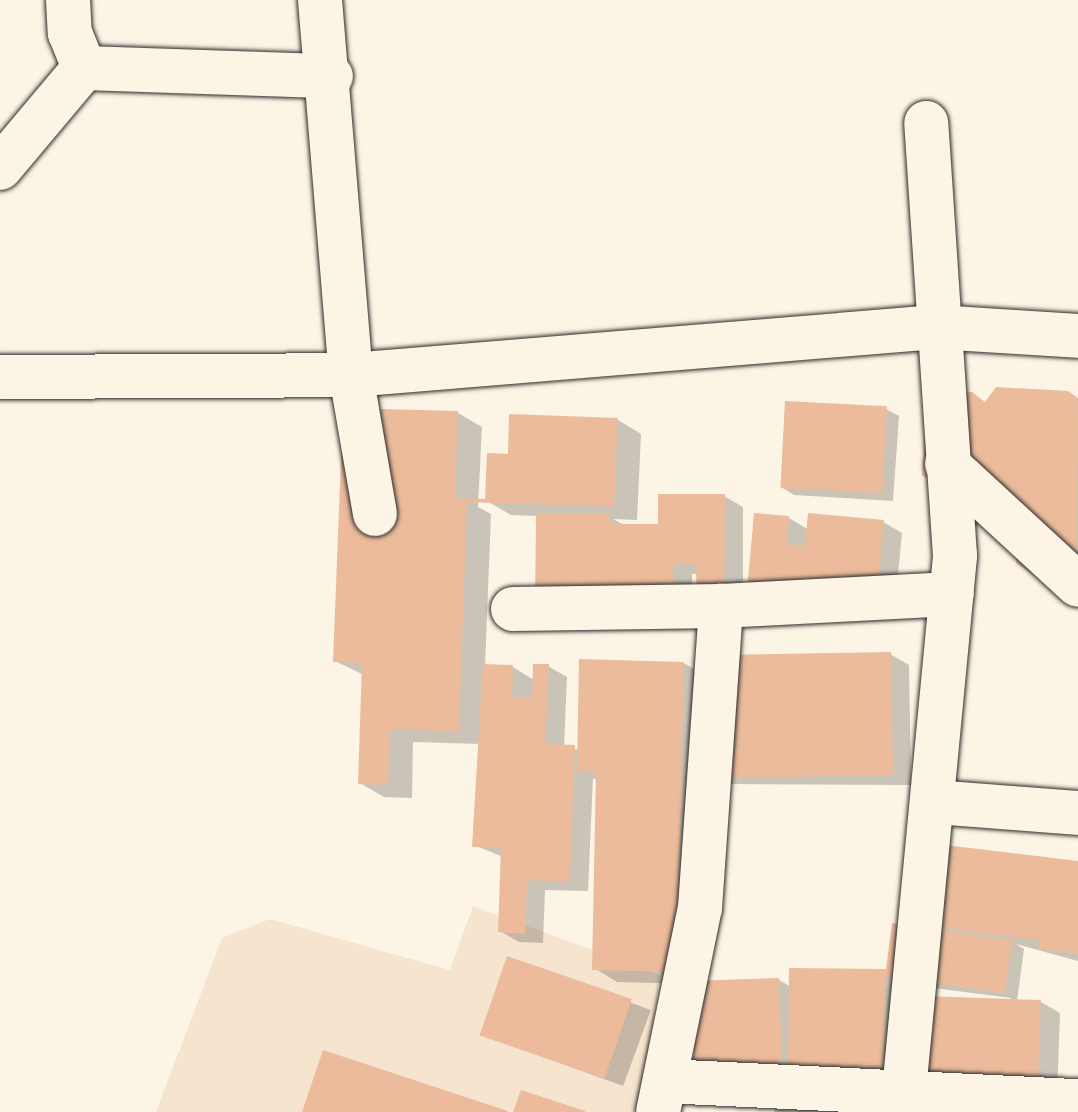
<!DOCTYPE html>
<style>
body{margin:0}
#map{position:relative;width:1078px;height:1112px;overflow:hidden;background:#fcf5e5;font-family:Mynerve,sans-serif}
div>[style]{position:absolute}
.built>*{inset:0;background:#f7e4cf}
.shadow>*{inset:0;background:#0003;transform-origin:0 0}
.building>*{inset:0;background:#ebbb9b;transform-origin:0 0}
.roads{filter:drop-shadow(0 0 2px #2b2b2b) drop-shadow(0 0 2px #2b2b2b)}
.street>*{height:44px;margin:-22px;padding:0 22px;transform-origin:22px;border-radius:22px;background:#fcf5e5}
span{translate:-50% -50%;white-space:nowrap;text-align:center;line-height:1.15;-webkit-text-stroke:7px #fcf5e5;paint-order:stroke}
</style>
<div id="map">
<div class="built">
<div style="clip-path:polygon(473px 906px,660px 975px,641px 1112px,156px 1112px,222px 938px,270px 919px,450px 970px)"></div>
</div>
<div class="shadow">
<div style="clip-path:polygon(1067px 393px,1078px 399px,1078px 603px,987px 403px)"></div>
<div style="clip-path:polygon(886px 409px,899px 416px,893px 501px,794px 495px,781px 487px)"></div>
<div style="clip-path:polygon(458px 413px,482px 427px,478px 507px,491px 514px,485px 666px,513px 667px,534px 680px,548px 666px,567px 677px,564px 747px,579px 750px,684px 663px,705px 676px,890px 654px,909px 665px,911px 785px,730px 784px,701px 982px,779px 980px,791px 987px,885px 971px,929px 925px,1078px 863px,1078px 961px,1016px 944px,1024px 949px,1017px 1001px,1041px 1002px,1060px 1013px,1057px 1096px,944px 1092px,1011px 998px,903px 984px,902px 1077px,794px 1076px,694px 984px,617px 982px,594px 968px,598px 781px,593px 778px,588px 891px,545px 890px,543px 943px,519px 942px,500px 931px,503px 857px,474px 845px,481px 744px,413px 742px,412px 798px,384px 797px,360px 783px,364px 675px,335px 661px)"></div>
<div style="clip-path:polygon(618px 420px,641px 434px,637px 520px,613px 519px,626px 526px,660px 526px,724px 496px,743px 507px,743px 625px,698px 574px,692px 574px,692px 622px,538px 516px,511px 515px,487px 501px,510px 456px)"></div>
<div style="clip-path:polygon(756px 515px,789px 518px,809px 530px,883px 522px,902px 533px,894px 616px,866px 613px,864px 621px,767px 611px)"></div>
<div style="left:508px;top:958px;width:152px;height:81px;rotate:20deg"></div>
<div style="clip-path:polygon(777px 1099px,844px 1112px,774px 1112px)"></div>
</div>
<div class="building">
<div style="clip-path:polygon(996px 387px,1068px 391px,1078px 398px,1076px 604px,1016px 563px,1018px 541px,922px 475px,926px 407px,937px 390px,972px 392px,985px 402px)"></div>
<div style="left:785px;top:401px;width:102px;height:87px;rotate:3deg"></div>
<div style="clip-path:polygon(343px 408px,458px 411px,455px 498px,485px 499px,487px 453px,508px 454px,509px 414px,618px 418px,614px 507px,467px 502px,459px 732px,390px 729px,388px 785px,358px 784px,362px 663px,333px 662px)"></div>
<div style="clip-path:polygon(658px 494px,725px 494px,724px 615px,697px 615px,696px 564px,674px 564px,673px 613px,535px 613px,536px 514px,609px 514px,609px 524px,658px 524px)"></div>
<div style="clip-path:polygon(754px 513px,789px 516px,787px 544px,805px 546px,808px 513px,884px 520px,876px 606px,746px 602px)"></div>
<div style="left:891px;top:652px;width:123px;height:188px;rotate:89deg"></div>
<div style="clip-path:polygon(579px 659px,684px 662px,677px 972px,592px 970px,596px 772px,577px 771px)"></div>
<div style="clip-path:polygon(483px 664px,513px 665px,512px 697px,532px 698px,533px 664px,549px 664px,545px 744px,575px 745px,570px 882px,527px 880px,525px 934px,498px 932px,501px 847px,472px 847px)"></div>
<div style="clip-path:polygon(936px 844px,1078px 861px,1078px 954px,1038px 949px,1039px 940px,927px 926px)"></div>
<div style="clip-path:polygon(892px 923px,1012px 940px,1005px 993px,885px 977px,884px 1068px,788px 1067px,789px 968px,886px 969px)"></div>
<div style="left:507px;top:956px;width:132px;height:84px;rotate:19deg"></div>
<div style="left:779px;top:978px;width:91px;height:88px;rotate:88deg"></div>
<div style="left:926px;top:996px;width:115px;height:86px;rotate:2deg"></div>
<div style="clip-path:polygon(323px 1050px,508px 1111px,507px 1112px,302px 1112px)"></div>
<div style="clip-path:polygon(521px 1090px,585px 1111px,585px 1112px,513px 1112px)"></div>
</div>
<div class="roads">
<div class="street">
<div style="left:68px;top:0;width:33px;rotate:87deg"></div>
<div style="left:70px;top:33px;width:38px;rotate:68deg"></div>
<div style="left:320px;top:0;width:376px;rotate:85.3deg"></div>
<div style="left:351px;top:375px;width:141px;rotate:80.2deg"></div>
<div style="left:84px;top:68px;width:247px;rotate:1.9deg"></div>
<div style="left:0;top:168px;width:131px;rotate:-50deg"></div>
<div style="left:0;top:377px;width:351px;rotate:-0.3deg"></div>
<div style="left:351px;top:375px;width:587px;rotate:-4.69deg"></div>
<div style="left:936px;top:327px;width:142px;rotate:3.6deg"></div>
<div style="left:947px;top:464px;width:178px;rotate:42.7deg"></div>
<div style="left:513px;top:609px;width:208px;rotate:-0.8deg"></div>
<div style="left:721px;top:606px;width:231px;rotate:-3deg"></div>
<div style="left:935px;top:802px;width:143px;rotate:4.4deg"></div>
<div style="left:665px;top:1081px;width:413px;rotate:2.8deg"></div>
<div style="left:658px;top:1112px;width:208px;rotate:-78.4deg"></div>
<div style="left:700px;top:908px;width:303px;rotate:-86deg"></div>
<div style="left:902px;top:1112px;width:559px;rotate:-84.55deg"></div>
<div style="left:955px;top:556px;width:434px;rotate:-93.8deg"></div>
</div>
</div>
</div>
